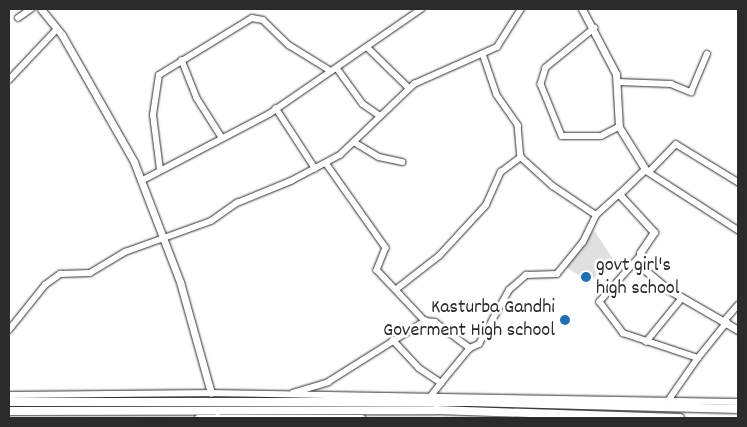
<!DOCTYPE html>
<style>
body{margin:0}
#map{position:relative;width:747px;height:427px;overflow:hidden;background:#fff;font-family:Dekko,sans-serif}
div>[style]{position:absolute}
.green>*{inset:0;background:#e0e0e0}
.roads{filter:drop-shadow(0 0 1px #2b2b2b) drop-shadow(0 0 1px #2b2b2b)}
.minor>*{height:5.5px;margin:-2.75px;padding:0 2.75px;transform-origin:2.75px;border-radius:2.75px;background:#fff}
.major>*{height:7px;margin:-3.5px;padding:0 3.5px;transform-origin:3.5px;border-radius:3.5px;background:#fff}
.highway>*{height:8px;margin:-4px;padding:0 4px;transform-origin:4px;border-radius:4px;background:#fff}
.dots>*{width:14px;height:14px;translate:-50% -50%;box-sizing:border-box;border:2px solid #fff;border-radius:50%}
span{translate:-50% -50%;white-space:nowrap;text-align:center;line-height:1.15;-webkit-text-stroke:5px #fff;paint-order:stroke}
.poi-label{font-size:20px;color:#2b2b2b}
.left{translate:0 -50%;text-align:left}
.right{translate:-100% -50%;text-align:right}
.frame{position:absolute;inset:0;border:10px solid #2b2b2b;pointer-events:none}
</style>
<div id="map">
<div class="green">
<div style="clip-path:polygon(594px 230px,613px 259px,590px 282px,566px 267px)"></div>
</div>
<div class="roads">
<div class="minor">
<div style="left:18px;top:18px;width:16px;rotate:-35deg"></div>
<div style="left:595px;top:28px;width:63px;rotate:140.8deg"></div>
<div style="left:546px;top:68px;width:17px;rotate:107deg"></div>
<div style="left:541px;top:84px;width:56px;rotate:68deg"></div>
<div style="left:562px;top:136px;width:39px"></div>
<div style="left:601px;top:136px;width:20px;rotate:-27deg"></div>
<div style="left:367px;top:47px;width:59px;rotate:44.3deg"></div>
<div style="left:483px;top:54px;width:43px;rotate:71.1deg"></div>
<div style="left:497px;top:95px;width:37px;rotate:55deg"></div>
<div style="left:518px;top:125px;width:32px;rotate:85deg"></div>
<div style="left:521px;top:157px;width:43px;rotate:42.2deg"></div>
<div style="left:553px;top:186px;width:52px;rotate:34deg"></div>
<div style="left:182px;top:60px;width:41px;rotate:68.5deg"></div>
<div style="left:197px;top:98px;width:45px;rotate:57.7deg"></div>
<div style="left:337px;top:68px;width:44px;rotate:54.2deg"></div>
<div style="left:363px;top:104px;width:21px;rotate:35deg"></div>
<div style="left:9px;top:80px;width:70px;rotate:-46.7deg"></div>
<div style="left:618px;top:82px;width:53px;rotate:2.2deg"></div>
<div style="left:671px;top:84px;width:22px;rotate:22deg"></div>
<div style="left:691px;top:92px;width:41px;rotate:-67.2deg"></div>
<div style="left:276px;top:108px;width:72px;rotate:57deg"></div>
<div style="left:354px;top:142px;width:29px;rotate:31deg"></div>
<div style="left:379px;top:157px;width:24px;rotate:12deg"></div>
<div style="left:326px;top:163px;width:104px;rotate:54.8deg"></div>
<div style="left:386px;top:248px;width:24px;rotate:112deg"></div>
<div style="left:377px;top:270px;width:70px;rotate:46.7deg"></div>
<div style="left:160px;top:170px;width:55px;rotate:-97.3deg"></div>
<div style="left:153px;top:115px;width:40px;rotate:-81.5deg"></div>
<div style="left:159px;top:75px;width:109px;rotate:-31.5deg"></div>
<div style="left:252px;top:18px;width:11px;rotate:10deg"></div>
<div style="left:263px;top:20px;width:36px;rotate:44deg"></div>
<div style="left:289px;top:45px;width:49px;rotate:31.8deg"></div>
<div style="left:645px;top:170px;width:111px;rotate:32.8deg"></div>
<div style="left:650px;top:171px;width:37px;rotate:-46deg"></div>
<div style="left:676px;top:144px;width:73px;rotate:31.5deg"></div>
<div style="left:141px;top:181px;width:144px;rotate:-27.6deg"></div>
<div style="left:269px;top:114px;width:185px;rotate:-34.6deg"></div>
<div style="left:639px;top:258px;width:59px;rotate:131.6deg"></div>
<div style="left:600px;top:302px;width:39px;rotate:53deg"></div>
<div style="left:623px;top:333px;width:79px;rotate:18.4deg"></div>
<div style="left:698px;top:358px;width:46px;rotate:-51.1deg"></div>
<div style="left:398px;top:288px;width:52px;rotate:-38deg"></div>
<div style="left:439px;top:256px;width:69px;rotate:-47.3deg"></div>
<div style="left:486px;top:205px;width:36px;rotate:-66deg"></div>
<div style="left:501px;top:172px;width:25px;rotate:-37deg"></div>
<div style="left:725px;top:320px;width:20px;rotate:-49deg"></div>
<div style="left:9px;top:330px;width:58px;rotate:-51.3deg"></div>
<div style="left:45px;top:285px;width:19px;rotate:-36deg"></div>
<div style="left:60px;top:274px;width:30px;rotate:-2deg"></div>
<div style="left:90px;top:273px;width:41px;rotate:-31deg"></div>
<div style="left:125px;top:252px;width:91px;rotate:-19.8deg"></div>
<div style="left:211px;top:221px;width:32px;rotate:-35deg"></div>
<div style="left:237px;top:203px;width:58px;rotate:-22.2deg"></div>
<div style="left:291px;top:181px;width:55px;rotate:-28deg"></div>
<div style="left:340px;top:155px;width:103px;rotate:-43.8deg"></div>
<div style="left:414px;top:84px;width:91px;rotate:-24deg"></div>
<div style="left:497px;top:47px;width:45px;rotate:-57.7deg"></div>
<div style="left:393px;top:340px;width:38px;rotate:47deg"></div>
<div style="left:419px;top:368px;width:27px;rotate:34deg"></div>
<div style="left:441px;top:383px;width:45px;rotate:-50.4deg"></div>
<div style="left:646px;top:342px;width:57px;rotate:-50.7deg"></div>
<div style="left:293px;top:393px;width:37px;rotate:-17deg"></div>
<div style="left:328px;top:382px;width:115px;rotate:-32.2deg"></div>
<div style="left:425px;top:321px;width:10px;rotate:6deg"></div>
<div style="left:435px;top:322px;width:44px;rotate:36.6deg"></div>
<div style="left:470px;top:348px;width:10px;rotate:-24deg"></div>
<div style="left:479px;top:344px;width:62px;rotate:-60.9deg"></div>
<div style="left:509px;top:290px;width:23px;rotate:-41deg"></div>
<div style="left:526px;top:275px;width:31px;rotate:-2deg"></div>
<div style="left:557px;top:274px;width:41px;rotate:-50.9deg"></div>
<div style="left:583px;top:242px;width:30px;rotate:-64deg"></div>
<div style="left:596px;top:215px;width:31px;rotate:-42deg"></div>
<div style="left:9px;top:395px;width:202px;rotate:-0.6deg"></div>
<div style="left:211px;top:393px;width:527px;rotate:0.98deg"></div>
<div style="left:431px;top:396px;width:16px;rotate:-52deg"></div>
<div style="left:668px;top:401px;width:52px;rotate:-55.1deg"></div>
<div style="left:198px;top:418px;width:164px"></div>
</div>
<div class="major">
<div style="left:41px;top:9px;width:33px;rotate:51deg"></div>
<div style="left:62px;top:35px;width:146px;rotate:60.4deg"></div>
<div style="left:134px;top:162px;width:129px;rotate:69deg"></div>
<div style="left:180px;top:282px;width:115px;rotate:74.4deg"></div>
<div style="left:582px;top:9px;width:73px;rotate:62.4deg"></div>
<div style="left:616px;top:74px;width:53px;rotate:86.8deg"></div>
<div style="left:619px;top:127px;width:49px;rotate:58.2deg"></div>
<div style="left:645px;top:169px;width:36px;rotate:136deg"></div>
<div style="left:619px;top:194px;width:52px;rotate:47.4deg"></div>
<div style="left:654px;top:232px;width:25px;rotate:124deg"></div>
<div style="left:640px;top:253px;width:12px;rotate:95deg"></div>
<div style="left:639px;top:265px;width:39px;rotate:40deg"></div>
<div style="left:669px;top:290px;width:80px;rotate:30.1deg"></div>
<div style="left:217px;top:417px;width:1px;rotate:45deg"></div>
</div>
<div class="highway">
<div style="left:9px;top:402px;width:460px"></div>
<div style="left:469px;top:402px;width:269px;rotate:1.5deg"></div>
<div style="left:9px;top:411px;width:427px;rotate:-0.1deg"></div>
<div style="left:436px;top:410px;width:244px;rotate:1.9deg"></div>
</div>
</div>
<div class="dots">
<div style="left:586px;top:277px;background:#1f6fb2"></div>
<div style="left:565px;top:320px;background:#1f6fb2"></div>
</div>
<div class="poi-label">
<span class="left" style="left:596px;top:278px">govt girl's<br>high school</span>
<span class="right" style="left:555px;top:320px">Kasturba Gandhi<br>Goverment High school</span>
</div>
<div class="frame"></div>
</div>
